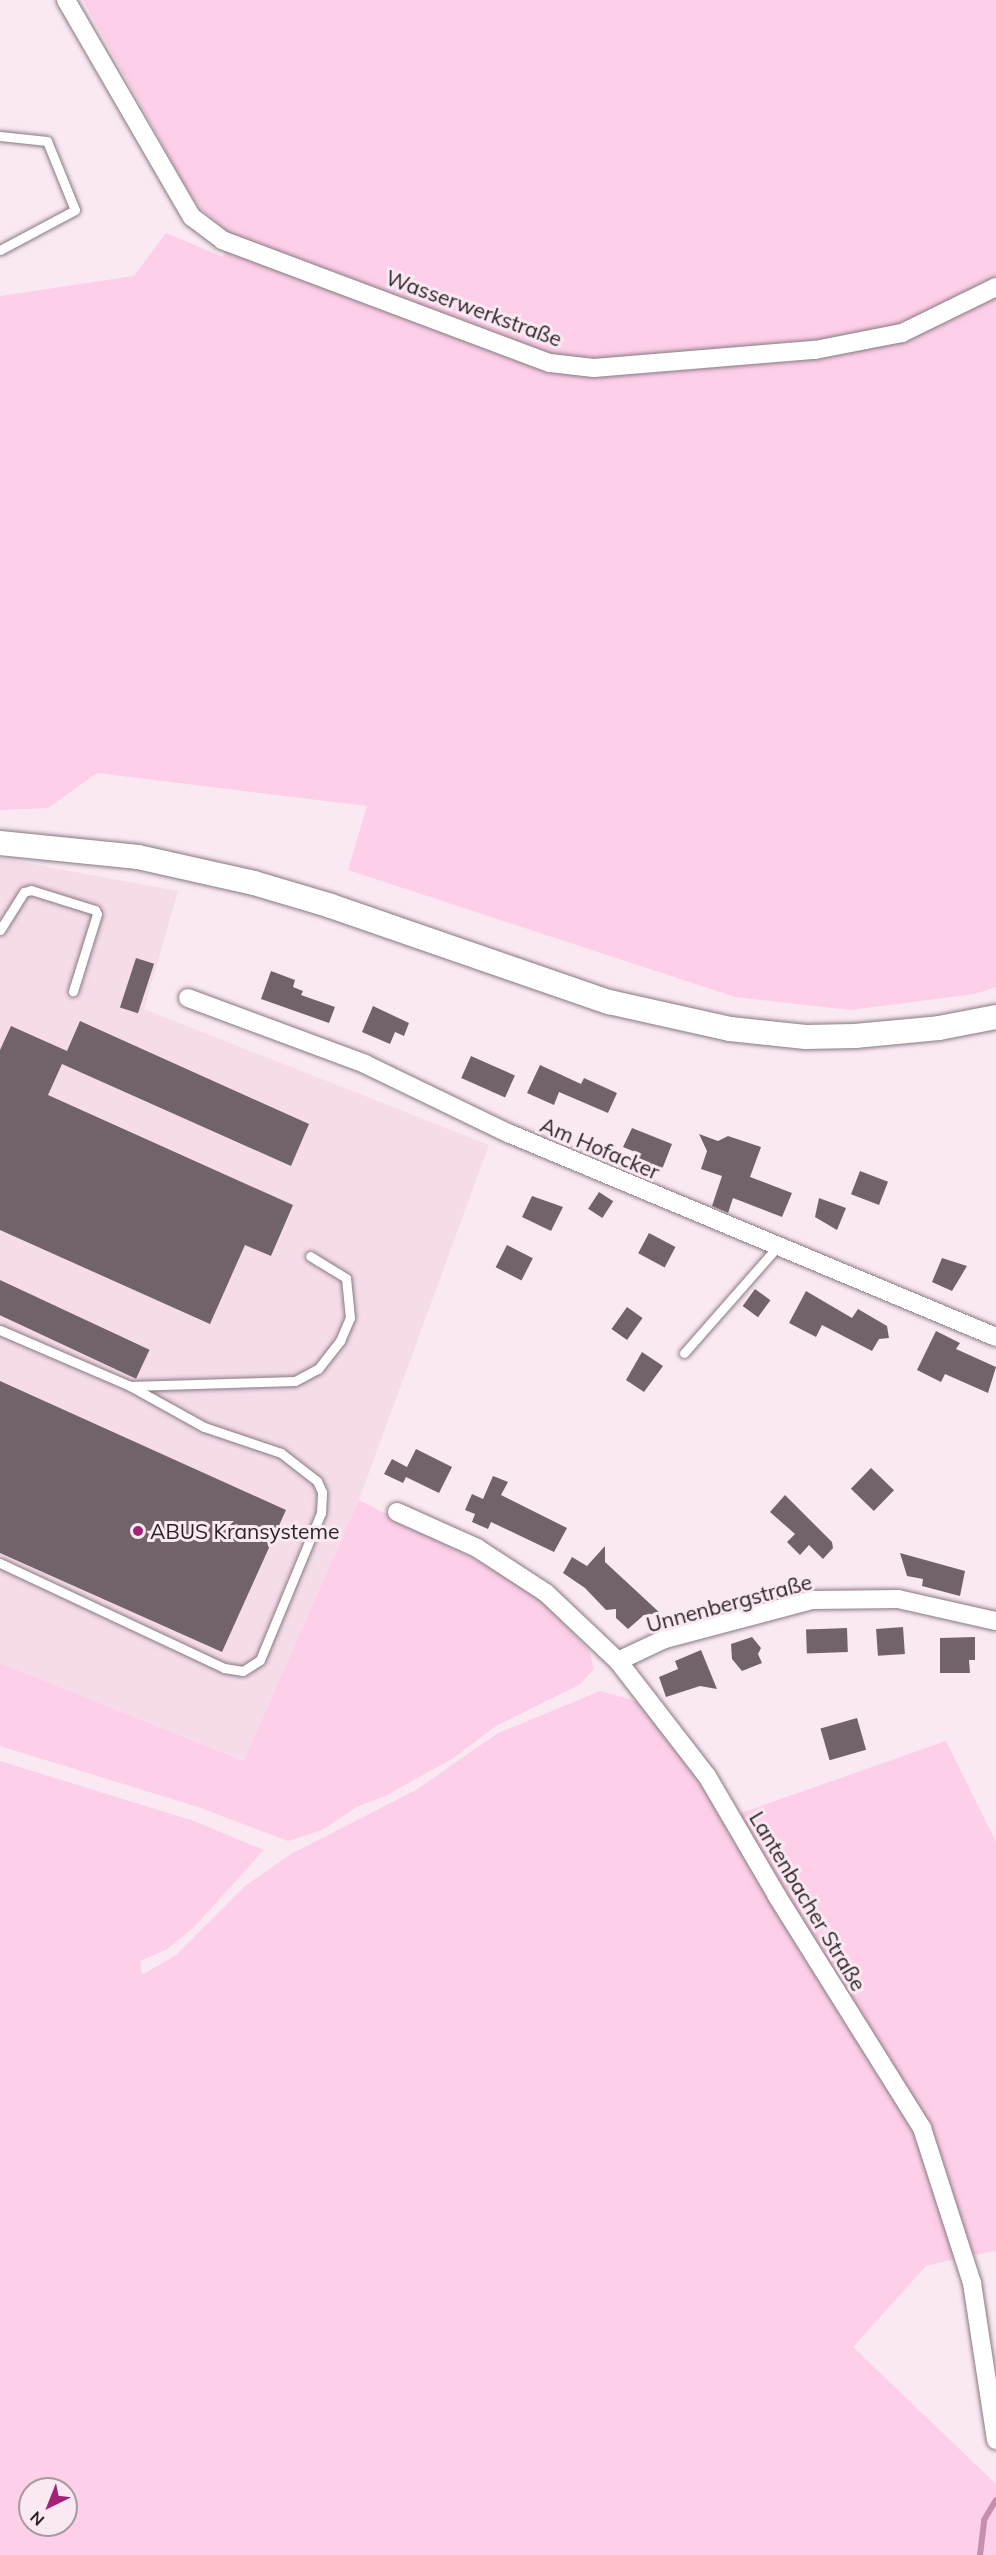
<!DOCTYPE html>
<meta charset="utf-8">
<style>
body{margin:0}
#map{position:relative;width:996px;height:2555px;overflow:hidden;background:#fae9f2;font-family:Mulish,sans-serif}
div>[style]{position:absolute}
.built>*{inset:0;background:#f6dce9}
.green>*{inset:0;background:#fdcfe8}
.stream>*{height:6px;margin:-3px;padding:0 3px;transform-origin:3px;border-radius:3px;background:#c78fae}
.building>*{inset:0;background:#72636b;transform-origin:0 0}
.roads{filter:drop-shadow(0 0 2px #887981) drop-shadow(0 0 2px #887981)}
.lane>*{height:9px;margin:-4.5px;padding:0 4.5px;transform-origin:4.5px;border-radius:4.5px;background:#fff}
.street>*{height:18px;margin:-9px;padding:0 9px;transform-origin:9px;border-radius:9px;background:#fff}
.secondary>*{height:24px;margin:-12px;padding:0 12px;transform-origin:12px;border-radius:12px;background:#fff}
.dots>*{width:16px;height:16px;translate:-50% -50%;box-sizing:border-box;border:3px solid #fae9f2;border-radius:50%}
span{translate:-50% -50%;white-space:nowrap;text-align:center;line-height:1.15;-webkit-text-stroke:6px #fae9f2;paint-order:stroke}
.street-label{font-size:21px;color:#292326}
.poi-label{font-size:21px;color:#292326}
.left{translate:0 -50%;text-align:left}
.north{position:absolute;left:18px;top:2477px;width:60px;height:60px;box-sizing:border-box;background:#fae9f2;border:2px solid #a69aa0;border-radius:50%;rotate:223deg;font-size:16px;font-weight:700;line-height:24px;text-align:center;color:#292326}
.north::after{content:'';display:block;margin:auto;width:21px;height:27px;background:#a12478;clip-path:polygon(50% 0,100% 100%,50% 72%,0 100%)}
</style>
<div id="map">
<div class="built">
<div style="clip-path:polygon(0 858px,178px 891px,144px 1009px,489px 1145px,359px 1500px,245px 1761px,0 1663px)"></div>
</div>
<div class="green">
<div style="clip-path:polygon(83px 0,996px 0,996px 987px,975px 994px,850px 1010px,735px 997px,348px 870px,367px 806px,97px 773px,48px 808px,0 810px,0 296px,134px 276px,166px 233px,223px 257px,231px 235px,199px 207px,183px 182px)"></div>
<div style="clip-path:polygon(359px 1500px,497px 1571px,543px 1600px,589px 1651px,594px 1669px,579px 1685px,496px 1726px,452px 1759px,385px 1796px,357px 1807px,322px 1830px,288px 1841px,198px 1807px,0 1746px,0 1663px,244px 1761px)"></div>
<div style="clip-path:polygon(evenodd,600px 1691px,639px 1702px,701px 1779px,913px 2129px,959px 2258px,926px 2266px,853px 2347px,996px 2484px,996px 2555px,0 2555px,0 1761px,194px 1821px,264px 1850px,195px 1926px,166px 1950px,140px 1961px,142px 1975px,176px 1955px,245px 1886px,291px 1854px,416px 1790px,498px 1733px,600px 1691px,30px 2489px,66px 2489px,66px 2525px,30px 2525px,30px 2489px)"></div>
<div style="clip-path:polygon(946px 1741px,996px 1842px,996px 2251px,972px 2255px,928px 2126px,738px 1814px)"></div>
</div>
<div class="stream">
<div style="left:980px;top:2555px;width:35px;rotate:-83deg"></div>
<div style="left:984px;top:2520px;width:23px;rotate:-59deg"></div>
</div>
<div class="building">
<div style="left:136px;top:958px;width:19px;height:52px;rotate:18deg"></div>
<div style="clip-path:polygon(271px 971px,295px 980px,293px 987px,303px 991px,301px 995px,335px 1007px,329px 1023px,261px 999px)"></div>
<div style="clip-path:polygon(373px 1006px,409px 1023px,404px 1036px,395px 1032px,390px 1044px,362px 1032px)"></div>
<div style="clip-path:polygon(80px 1021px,309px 1124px,291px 1166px,62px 1064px,48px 1095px,293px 1205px,271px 1256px,245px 1245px,210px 1324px,0 1230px,0 1050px,11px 1026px,67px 1051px)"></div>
<div style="left:471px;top:1056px;width:48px;height:24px;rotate:24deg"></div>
<div style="clip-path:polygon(540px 1065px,581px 1084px,584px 1078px,617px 1093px,608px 1113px,559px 1092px,554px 1105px,527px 1093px)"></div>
<div style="clip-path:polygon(632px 1128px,672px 1144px,661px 1172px,636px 1161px,640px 1154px,623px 1147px)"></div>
<div style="clip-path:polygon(699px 1134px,718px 1141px,728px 1136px,761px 1147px,750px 1177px,792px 1193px,782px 1217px,733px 1198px,728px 1213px,712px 1206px,722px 1176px,701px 1169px,707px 1151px)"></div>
<div style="left:860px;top:1171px;width:30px;height:25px;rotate:21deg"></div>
<div style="left:599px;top:1192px;width:17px;height:20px;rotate:33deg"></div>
<div style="clip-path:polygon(532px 1196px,563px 1207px,551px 1231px,522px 1217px)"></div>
<div style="clip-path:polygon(819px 1198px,846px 1208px,837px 1230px,815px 1217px)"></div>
<div style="left:649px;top:1233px;width:30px;height:23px;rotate:28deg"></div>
<div style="left:507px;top:1245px;width:29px;height:25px;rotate:27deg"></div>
<div style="clip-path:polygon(942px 1258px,967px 1266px,952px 1291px,932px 1282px)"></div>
<div style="left:0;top:1280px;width:165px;height:32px;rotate:25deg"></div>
<div style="left:755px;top:1289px;width:19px;height:21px;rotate:36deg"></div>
<div style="clip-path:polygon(806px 1291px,852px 1318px,858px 1309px,887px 1326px,889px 1338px,879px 1339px,872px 1351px,822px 1325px,816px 1337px,789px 1323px)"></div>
<div style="left:627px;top:1307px;width:19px;height:27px;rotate:35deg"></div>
<div style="clip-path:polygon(936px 1331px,960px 1343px,956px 1349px,996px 1367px,988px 1393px,945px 1374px,941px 1382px,917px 1370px)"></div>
<div style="clip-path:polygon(642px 1352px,663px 1366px,644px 1392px,626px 1380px)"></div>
<div style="clip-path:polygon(0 1381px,286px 1510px,222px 1652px,0 1553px)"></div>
<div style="clip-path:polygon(416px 1449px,452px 1467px,439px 1493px,406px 1477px,403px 1483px,384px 1474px,392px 1459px,407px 1467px)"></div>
<div style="left:871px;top:1468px;width:32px;height:29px;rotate:44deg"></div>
<div style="clip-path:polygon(493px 1476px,508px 1482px,501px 1495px,567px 1528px,554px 1552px,491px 1522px,488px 1529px,472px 1522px,475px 1514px,465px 1510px,472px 1494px,483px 1499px)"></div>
<div style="clip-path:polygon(785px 1495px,832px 1542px,833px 1548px,823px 1559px,809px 1545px,800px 1555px,787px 1542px,795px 1534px,770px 1512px)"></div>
<div style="clip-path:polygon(605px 1546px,605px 1562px,660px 1613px,644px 1615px,628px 1629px,616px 1618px,616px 1609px,606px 1610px,585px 1588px,563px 1573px,572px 1557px,587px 1566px)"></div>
<div style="clip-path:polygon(900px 1553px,965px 1571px,960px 1596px,922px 1586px,923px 1579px,907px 1576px)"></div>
<div style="left:903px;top:1627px;width:27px;height:27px;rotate:86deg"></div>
<div style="left:847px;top:1628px;width:24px;height:41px;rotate:88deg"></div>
<div style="clip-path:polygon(752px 1637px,761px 1648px,758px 1654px,762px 1663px,742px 1671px,732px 1659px,731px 1644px)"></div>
<div style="clip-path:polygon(975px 1637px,975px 1660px,969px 1660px,970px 1673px,940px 1673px,940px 1638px)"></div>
<div style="clip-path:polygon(701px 1650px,717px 1689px,700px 1686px,666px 1697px,659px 1677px,678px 1669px,675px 1661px)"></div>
<div style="left:857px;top:1718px;width:33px;height:38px;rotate:74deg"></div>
</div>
<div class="roads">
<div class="lane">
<div style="left:0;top:136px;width:47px;rotate:6.1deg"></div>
<div style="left:47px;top:141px;width:74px;rotate:67.9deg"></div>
<div style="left:75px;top:210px;width:85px;rotate:151.9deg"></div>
<div style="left:0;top:930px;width:45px;rotate:-57.7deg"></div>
<div style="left:24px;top:892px;width:7px;rotate:-16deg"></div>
<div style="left:31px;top:890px;width:67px;rotate:17.4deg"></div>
<div style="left:95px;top:910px;width:4px;rotate:63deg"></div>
<div style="left:97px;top:914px;width:81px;rotate:107.3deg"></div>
<div style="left:0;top:1330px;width:142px;rotate:23.3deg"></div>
<div style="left:130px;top:1386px;width:165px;rotate:-1.7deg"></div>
<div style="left:295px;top:1381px;width:26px;rotate:-28deg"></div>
<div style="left:318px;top:1369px;width:36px;rotate:-52deg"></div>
<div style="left:340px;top:1341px;width:25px;rotate:-67deg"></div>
<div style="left:350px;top:1318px;width:40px;rotate:-95.7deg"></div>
<div style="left:346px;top:1278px;width:42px;rotate:-148.6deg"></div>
<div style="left:684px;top:1353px;width:141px;rotate:-48.7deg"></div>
<div style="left:0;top:1563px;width:247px;rotate:25.1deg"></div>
<div style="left:224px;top:1668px;width:19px;rotate:9deg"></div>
<div style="left:243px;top:1671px;width:20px;rotate:-33deg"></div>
<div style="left:260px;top:1660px;width:159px;rotate:-67.5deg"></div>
<div style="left:321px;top:1513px;width:21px;rotate:-87deg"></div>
<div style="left:322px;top:1492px;width:12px;rotate:-114deg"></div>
<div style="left:317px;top:1481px;width:46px;rotate:-142.1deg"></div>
<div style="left:281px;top:1453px;width:81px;rotate:-161.3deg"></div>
<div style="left:204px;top:1427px;width:85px;rotate:-151deg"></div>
</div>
<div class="street">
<div style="left:66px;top:0;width:251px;rotate:59.9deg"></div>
<div style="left:192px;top:217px;width:38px;rotate:37deg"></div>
<div style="left:222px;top:240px;width:350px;rotate:20.6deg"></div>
<div style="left:550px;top:363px;width:44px;rotate:6.5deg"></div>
<div style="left:594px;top:368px;width:222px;rotate:-4.7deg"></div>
<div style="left:815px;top:350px;width:89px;rotate:-11.1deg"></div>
<div style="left:902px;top:333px;width:105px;rotate:-26.1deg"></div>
<div style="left:188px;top:998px;width:189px;rotate:20.4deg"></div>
<div style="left:365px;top:1064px;width:159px;rotate:25.8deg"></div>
<div style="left:508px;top:1133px;width:529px;rotate:22.69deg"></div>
<div style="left:397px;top:1512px;width:88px;rotate:24.2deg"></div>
<div style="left:477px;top:1548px;width:82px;rotate:33.1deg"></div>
<div style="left:546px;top:1593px;width:99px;rotate:43.4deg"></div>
<div style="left:618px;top:1661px;width:145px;rotate:52.3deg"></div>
<div style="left:707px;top:1776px;width:139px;rotate:59.7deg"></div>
<div style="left:777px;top:1896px;width:274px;rotate:58deg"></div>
<div style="left:922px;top:2128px;width:163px;rotate:72.1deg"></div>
<div style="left:972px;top:2283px;width:159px;rotate:81.3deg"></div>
<div style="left:618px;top:1661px;width:52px;rotate:-25.1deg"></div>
<div style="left:665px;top:1639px;width:153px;rotate:-14.8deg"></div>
<div style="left:813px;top:1600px;width:85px;rotate:-0.7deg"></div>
<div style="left:898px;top:1599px;width:100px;rotate:12.7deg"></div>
</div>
<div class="secondary">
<div style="left:0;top:843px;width:139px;rotate:5.8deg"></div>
<div style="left:138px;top:857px;width:119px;rotate:12.6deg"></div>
<div style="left:254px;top:883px;width:80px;rotate:16.6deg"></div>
<div style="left:331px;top:906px;width:294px;rotate:19.1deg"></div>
<div style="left:609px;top:1002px;width:124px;rotate:12.6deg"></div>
<div style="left:730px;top:1029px;width:76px;rotate:6deg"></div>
<div style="left:806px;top:1037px;width:49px;rotate:-1.2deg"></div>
<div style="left:855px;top:1036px;width:84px;rotate:-5.4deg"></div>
<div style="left:939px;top:1028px;width:58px;rotate:-10.9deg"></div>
</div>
</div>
<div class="dots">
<div style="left:138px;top:1531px;background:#a12478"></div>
</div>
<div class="street-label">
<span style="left:474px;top:308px;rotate:20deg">Wasserwerkstraße</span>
<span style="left:600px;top:1148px;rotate:23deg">Am Hofacker</span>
<span style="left:729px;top:1603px;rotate:-15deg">Unnenbergstraße</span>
<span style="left:808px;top:1901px;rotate:59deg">Lantenbacher Straße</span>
</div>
<div class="poi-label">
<span class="left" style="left:150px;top:1531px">ABUS Kransysteme</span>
</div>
<div class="north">N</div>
</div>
